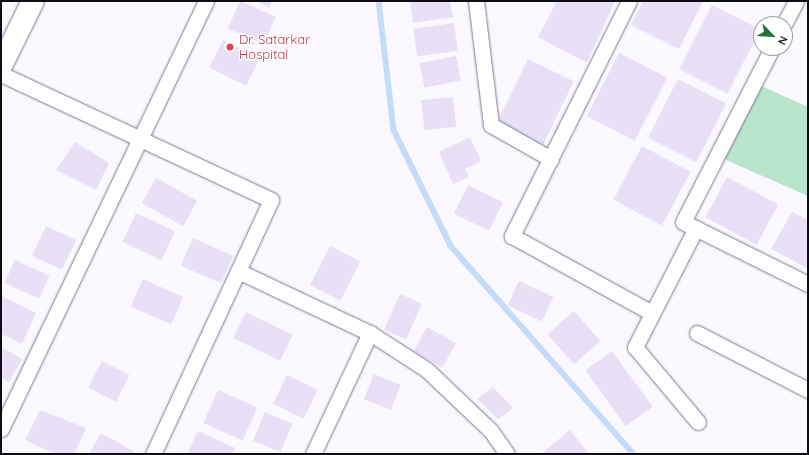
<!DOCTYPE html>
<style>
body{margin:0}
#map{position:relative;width:809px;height:455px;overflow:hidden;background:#fbf9ff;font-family:Quicksand,sans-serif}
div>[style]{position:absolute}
.green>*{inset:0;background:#b9e5cd}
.stream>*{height:5.5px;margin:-2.75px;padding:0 2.75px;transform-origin:2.75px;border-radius:2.75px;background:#c4dcf8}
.building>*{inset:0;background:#e7e0f7;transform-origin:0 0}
.roads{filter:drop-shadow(0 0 1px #7d758e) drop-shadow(0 0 1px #7d758e)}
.street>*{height:15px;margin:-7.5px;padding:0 7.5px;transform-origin:7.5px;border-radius:7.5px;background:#fff}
.secondary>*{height:22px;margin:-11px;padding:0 11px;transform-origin:11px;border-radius:11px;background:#fff}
.dots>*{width:11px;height:11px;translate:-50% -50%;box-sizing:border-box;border:2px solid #fff;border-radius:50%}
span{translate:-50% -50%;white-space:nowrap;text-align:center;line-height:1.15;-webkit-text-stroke:3px #fff;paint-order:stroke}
.health-label{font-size:13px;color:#be3a42}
.left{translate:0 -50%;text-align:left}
.frame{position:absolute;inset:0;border:2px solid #0f0c15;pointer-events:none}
.north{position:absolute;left:753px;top:16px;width:40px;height:40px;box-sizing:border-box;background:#fff;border:1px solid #9f9ea1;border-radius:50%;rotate:115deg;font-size:11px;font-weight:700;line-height:16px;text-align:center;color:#0f0c15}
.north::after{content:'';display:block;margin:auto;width:14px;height:18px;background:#236f3e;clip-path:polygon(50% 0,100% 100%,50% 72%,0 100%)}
</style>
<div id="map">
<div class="green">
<div style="clip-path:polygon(757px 84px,808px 107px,808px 196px,717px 156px)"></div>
</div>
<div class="stream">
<div style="left:379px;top:1px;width:130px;rotate:83.4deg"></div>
<div style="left:394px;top:130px;width:129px;rotate:63.8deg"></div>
<div style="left:451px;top:246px;width:277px;rotate:48.7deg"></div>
</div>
<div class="building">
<div style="left:240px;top:1px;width:39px;height:30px;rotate:24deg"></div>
<div style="clip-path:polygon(256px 1px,272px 1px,269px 8px)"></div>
<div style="clip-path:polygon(410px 1px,450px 1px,453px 17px,413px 23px)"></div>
<div style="clip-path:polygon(557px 1px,615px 1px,587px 63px,538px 37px)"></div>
<div style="clip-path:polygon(643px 1px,703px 1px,679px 49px,631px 25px)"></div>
<div style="left:712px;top:5px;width:54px;height:72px;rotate:27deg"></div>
<div style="left:454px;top:23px;width:28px;height:41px;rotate:82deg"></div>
<div style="left:223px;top:40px;width:41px;height:31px;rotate:26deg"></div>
<div style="left:619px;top:53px;width:54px;height:71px;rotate:27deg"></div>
<div style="left:456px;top:56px;width:25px;height:37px;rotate:79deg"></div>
<div style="left:528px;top:59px;width:51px;height:71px;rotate:26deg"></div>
<div style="left:678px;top:79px;width:54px;height:66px;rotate:27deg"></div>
<div style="left:453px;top:97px;width:30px;height:32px;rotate:84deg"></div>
<div style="clip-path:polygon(470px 137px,481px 161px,465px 169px,469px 177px,453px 184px,439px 152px)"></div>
<div style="clip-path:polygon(75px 142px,109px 163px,96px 190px,56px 170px)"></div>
<div style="left:642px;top:146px;width:55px;height:61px;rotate:28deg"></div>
<div style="left:727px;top:177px;width:58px;height:46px;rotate:28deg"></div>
<div style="left:156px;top:178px;width:47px;height:29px;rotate:29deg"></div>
<div style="left:468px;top:185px;width:39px;height:32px;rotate:26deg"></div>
<div style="clip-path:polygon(792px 212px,808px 220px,807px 268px,771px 249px)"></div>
<div style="left:136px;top:213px;width:43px;height:32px;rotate:25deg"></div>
<div style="left:46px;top:226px;width:33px;height:33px;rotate:25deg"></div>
<div style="left:193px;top:238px;width:44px;height:30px;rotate:24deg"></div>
<div style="left:330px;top:246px;width:34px;height:44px;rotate:27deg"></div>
<div style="left:15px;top:260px;width:38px;height:25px;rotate:25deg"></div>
<div style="left:143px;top:279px;width:44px;height:30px;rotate:24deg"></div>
<div style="left:519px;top:281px;width:38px;height:27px;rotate:25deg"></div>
<div style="left:400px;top:294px;width:24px;height:39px;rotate:24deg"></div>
<div style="clip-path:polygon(1px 296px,36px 313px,22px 344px,1px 334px)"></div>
<div style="left:574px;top:311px;width:40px;height:35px;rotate:49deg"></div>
<div style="left:246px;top:312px;width:52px;height:29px;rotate:26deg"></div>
<div style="left:427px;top:327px;width:33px;height:28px;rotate:29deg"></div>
<div style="clip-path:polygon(1px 347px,22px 359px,9px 382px,1px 377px)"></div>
<div style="left:612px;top:351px;width:69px;height:33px;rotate:54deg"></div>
<div style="left:102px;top:361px;width:31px;height:30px;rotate:27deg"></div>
<div style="left:374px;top:374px;width:29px;height:27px;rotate:22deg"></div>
<div style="left:287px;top:375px;width:34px;height:32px;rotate:26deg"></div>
<div style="clip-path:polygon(493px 387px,513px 408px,498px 419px,477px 399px)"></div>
<div style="left:218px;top:390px;width:43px;height:36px;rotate:24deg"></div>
<div style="clip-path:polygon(40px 410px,86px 428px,74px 454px,55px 454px,25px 440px)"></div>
<div style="left:265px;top:412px;width:30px;height:31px;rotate:23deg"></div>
<div style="clip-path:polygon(570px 430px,589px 454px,541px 454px)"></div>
<div style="clip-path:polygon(198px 431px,235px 448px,232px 454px,187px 454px)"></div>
<div style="clip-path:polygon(101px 433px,135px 452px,134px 454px,89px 454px)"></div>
</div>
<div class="roads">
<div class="street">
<div style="left:476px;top:1px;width:125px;rotate:83.1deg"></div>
<div style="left:491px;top:125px;width:69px;rotate:29.5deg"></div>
<div style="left:629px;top:1px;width:263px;rotate:116.5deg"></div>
<div style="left:512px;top:236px;width:160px;rotate:28.8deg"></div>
<div style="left:784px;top:24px;width:26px;rotate:-62deg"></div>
<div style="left:772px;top:48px;width:195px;rotate:117.1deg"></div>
<div style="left:683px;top:222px;width:140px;rotate:26.4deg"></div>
<div style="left:1px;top:74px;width:298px;rotate:25deg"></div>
<div style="left:271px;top:200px;width:280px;rotate:114.9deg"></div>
<div style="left:696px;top:228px;width:134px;rotate:117.1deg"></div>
<div style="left:635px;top:347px;width:98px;rotate:50deg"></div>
<div style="left:238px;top:271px;width:146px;rotate:25.2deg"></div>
<div style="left:370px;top:333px;width:68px;rotate:33deg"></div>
<div style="left:427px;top:370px;width:88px;rotate:43.6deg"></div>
<div style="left:491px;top:431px;width:28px;rotate:55deg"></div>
<div style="left:697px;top:333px;width:125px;rotate:27.2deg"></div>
<div style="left:1px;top:429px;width:475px;rotate:-64.4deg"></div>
<div style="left:313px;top:454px;width:134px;rotate:-64.8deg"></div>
</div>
<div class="secondary">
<div style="left:1px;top:66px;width:72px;rotate:-63.8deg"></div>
</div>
</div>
<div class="dots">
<div style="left:230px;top:47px;background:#e0444e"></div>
</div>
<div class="health-label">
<span class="left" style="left:239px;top:47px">Dr. Satarkar<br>Hospital</span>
</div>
<div class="frame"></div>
<div class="north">N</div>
</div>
